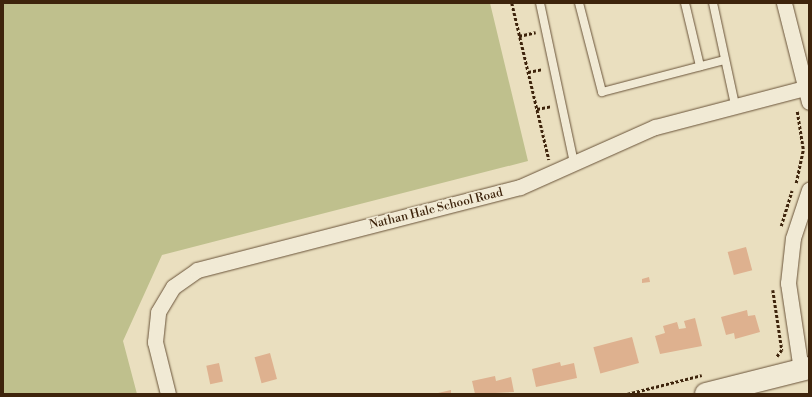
<!DOCTYPE html>
<style>
body{margin:0}
#map{position:relative;width:812px;height:397px;overflow:hidden;background:#eadfbf;font-family:"Libre Bodoni",serif}
div>[style]{position:absolute}
.green>*{inset:0;background:#bfc08d}
.building>*{inset:0;background:#deb18f;transform-origin:0 0}
.path>*{height:2.5px;margin-top:-1.25px;transform-origin:0;background:repeating-linear-gradient(90deg,#3e240c 0 3px,transparent 0 5px)}
.roads{filter:drop-shadow(0 0 1px #695339) drop-shadow(0 0 1px #695339)}
.lane>*{height:8px;margin:-4px;padding:0 4px;transform-origin:4px;border-radius:4px;background:#f1ead5}
.street>*{height:15px;margin:-7.5px;padding:0 7.5px;transform-origin:7.5px;border-radius:7.5px;background:#f1ead5}
.secondary>*{height:22px;margin:-11px;padding:0 11px;transform-origin:11px;border-radius:11px;background:#f1ead5}
span{translate:-50% -50%;white-space:nowrap;text-align:center;line-height:1.15;-webkit-text-stroke:3.5px #f1ead5;paint-order:stroke}
.street-label{font-size:12px;color:#3e240c}
.frame{position:absolute;inset:0;border:4px solid #3e240c;pointer-events:none}
</style>
<div id="map">
<div class="green">
<div style="clip-path:polygon(3px 3px,490px 3px,528px 161px,162px 255px,123px 341px,137px 394px,3px 394px)"></div>
</div>
<div class="building">
<div style="left:746px;top:247px;width:24px;height:19px;rotate:75deg"></div>
<div style="clip-path:polygon(649px 277px,650px 282px,642px 283px,642px 279px)"></div>
<div style="clip-path:polygon(747px 310px,748px 316px,755px 315px,760px 332px,735px 339px,734px 333px,726px 335px,721px 317px)"></div>
<div style="clip-path:polygon(695px 318px,702px 346px,660px 354px,655px 336px,665px 333px,663px 326px,677px 322px,679px 329px,686px 328px,684px 321px)"></div>
<div style="left:632px;top:337px;width:27px;height:40px;rotate:75deg"></div>
<div style="left:270px;top:353px;width:27px;height:16px;rotate:75deg"></div>
<div style="clip-path:polygon(560px 362px,561px 366px,574px 363px,577px 378px,536px 387px,532px 369px)"></div>
<div style="left:219px;top:363px;width:19px;height:13px;rotate:78deg"></div>
<div style="clip-path:polygon(495px 376px,496px 381px,511px 377px,514px 392px,475px 394px,472px 381px)"></div>
<div style="clip-path:polygon(451px 390px,451px 394px,438px 394px,438px 393px)"></div>
</div>
<div class="path">
<div style="left:512px;top:3px;width:161px;rotate:76.7deg"></div>
<div style="left:519px;top:36px;width:17px;rotate:-13deg"></div>
<div style="left:528px;top:72px;width:15px;rotate:-11deg"></div>
<div style="left:537px;top:109px;width:15px;rotate:-11deg"></div>
<div style="left:796px;top:183px;width:35px;rotate:-78deg"></div>
<div style="left:803px;top:149px;width:38px;rotate:-99deg"></div>
<div style="left:781px;top:226px;width:37px;rotate:-73deg"></div>
<div style="left:773px;top:290px;width:61px;rotate:81.5deg"></div>
<div style="left:782px;top:350px;width:9px;rotate:126deg"></div>
<div style="left:627px;top:394px;width:77px;rotate:-14.2deg"></div>
</div>
<div class="roads">
<div class="lane">
<div style="left:540px;top:3px;width:164px;rotate:78deg"></div>
<div style="left:579px;top:3px;width:92px;rotate:75.5deg"></div>
<div style="left:602px;top:92px;width:126px;rotate:-14.7deg"></div>
<div style="left:685px;top:3px;width:65px;rotate:76.6deg"></div>
<div style="left:713px;top:3px;width:104px;rotate:77.8deg"></div>
</div>
<div class="street">
<div style="left:784px;top:3px;width:102px;rotate:75.8deg"></div>
<div style="left:801px;top:370px;width:88px;rotate:-98.5deg"></div>
<div style="left:788px;top:283px;width:45px;rotate:-83.7deg"></div>
<div style="left:793px;top:238px;width:51px;rotate:-71.6deg"></div>
<div style="left:168px;top:394px;width:54px;rotate:-104deg"></div>
<div style="left:155px;top:342px;width:30px;rotate:-84deg"></div>
<div style="left:158px;top:312px;width:29px;rotate:-59deg"></div>
<div style="left:173px;top:287px;width:29px;rotate:-35deg"></div>
<div style="left:197px;top:270px;width:333px;rotate:-14.4deg"></div>
<div style="left:520px;top:187px;width:148px;rotate:-24deg"></div>
<div style="left:655px;top:127px;width:159px;rotate:-14.6deg"></div>
</div>
<div class="secondary">
<div style="left:706px;top:394px;width:106px;rotate:-14.2deg"></div>
</div>
</div>
<div class="street-label">
<span style="left:436px;top:209px;rotate:-14deg">Nathan Hale School Road</span>
</div>
<div class="frame"></div>
</div>
